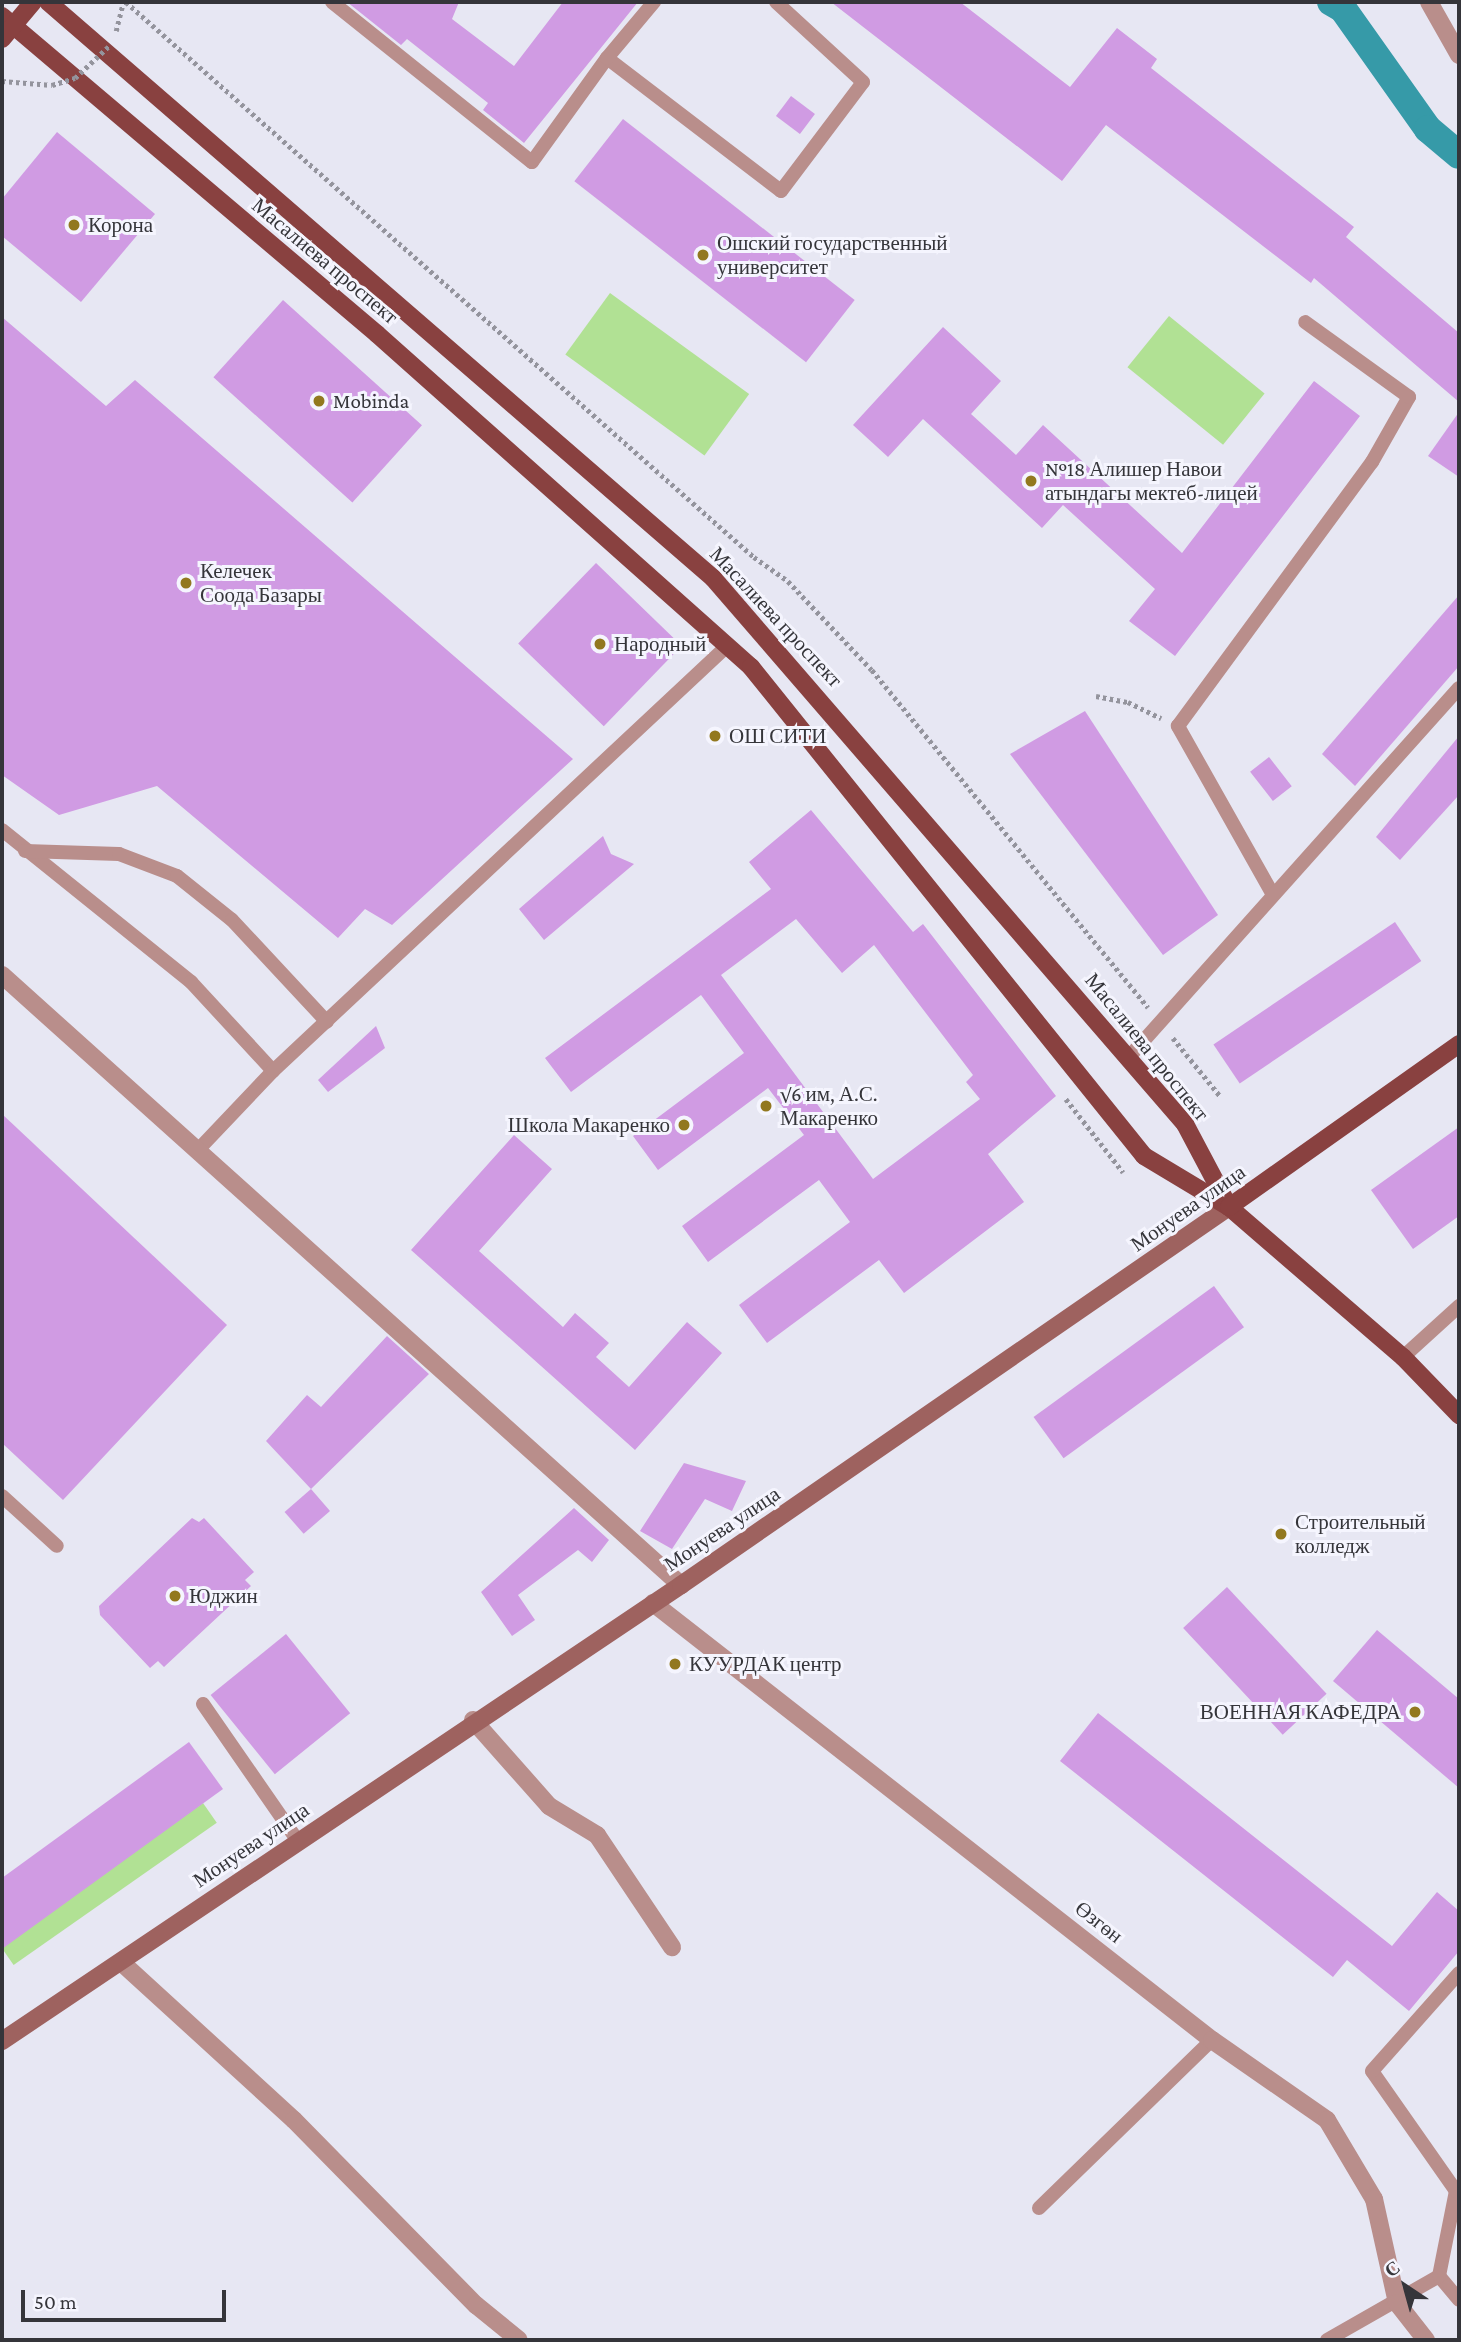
<!DOCTYPE html>
<meta charset="utf-8">
<style>
body{margin:0}
#map{position:relative;width:1461px;height:2342px;overflow:hidden;background:#e7e7f3;font-family:"Crimson Pro",serif}
div>[style]{position:absolute}
.green>*{inset:0;background:#b1e194;transform-origin:0 0}
.canal>*{height:28px;margin:-14px;padding:0 14px;transform-origin:14px;border-radius:14px;background:#369aa8}
.building>*{inset:0;background:#d09be3;transform-origin:0 0}
.path>*{height:4.5px;margin-top:-2.25px;transform-origin:0;background:repeating-linear-gradient(90deg,#94949d 0 3.5px,transparent 0 7px)}
.service>*{height:14px;margin:-7px;padding:0 7px;transform-origin:7px;border-radius:7px;background:#b98e8b}
.minor>*{height:18px;margin:-9px;padding:0 9px;transform-origin:9px;border-radius:9px;background:#b98e8b}
.secondary>*{height:18px;margin:-9px;padding:0 9px;transform-origin:9px;border-radius:9px;background:#9e625f}
.primary>*{height:18px;margin:-9px;padding:0 9px;transform-origin:9px;border-radius:9px;background:#894140}
.path-bridge>*{height:4.5px;margin-top:-2.25px;transform-origin:0;background:repeating-linear-gradient(90deg,#94949d 0 3.5px,transparent 0 7px)}
.dots>*{width:19px;height:19px;translate:-50% -50%;box-sizing:border-box;border:4px solid #f5f5fe;border-radius:50%}
span{translate:-50% -50%;white-space:nowrap;text-align:center;line-height:1.15;-webkit-text-stroke:6px #f5f5fe;paint-order:stroke}
.poi-label{font-size:21px;color:#35353a}
.left{translate:0 -50%;text-align:left}
.right{translate:-100% -50%;text-align:right}
.street-label{font-size:21px;color:#35353a}
.frame{position:absolute;inset:0;border:4px solid #35353a;pointer-events:none}
.north{position:absolute;left:1370px;top:2251px;width:70px;height:70px;-webkit-text-stroke:5px #f5f5fe;paint-order:stroke;rotate:324deg;font-size:19px;font-weight:700;line-height:28px;text-align:center;color:#35353a}
.north::after{content:'';display:block;margin:auto;width:24px;height:32px;background:#35353a;clip-path:polygon(50% 0,100% 100%,50% 72%,0 100%)}
.scale{position:absolute;left:21px;top:2290px;width:205px;height:32px;box-sizing:border-box;border:4px solid #35353a;border-top:0;padding-left:9px;font-size:21px;line-height:24px;white-space:nowrap;color:#35353a;-webkit-text-stroke:5px #f5f5fe;paint-order:stroke}
</style>
<div id="map">
<div class="green">
<div style="left:610px;top:293px;width:172px;height:76px;rotate:36deg"></div>
<div style="left:1169px;top:316px;width:123px;height:66px;rotate:39deg"></div>
<div style="left:203px;top:1803px;width:24px;height:248px;rotate:55deg"></div>
</div>
<div class="canal">
<div style="left:1331px;top:2px;width:14px;rotate:30deg"></div>
<div style="left:1343px;top:9px;width:147px;rotate:54.7deg"></div>
<div style="left:1428px;top:129px;width:40px;rotate:40deg"></div>
</div>
<div class="building">
<div style="clip-path:polygon(347px 2px,459px 2px,452px 19px,514px 66px,563px 2px,638px 2px,524px 143px,483px 110px,488px 103px,407px 39px,401px 45px)"></div>
<div style="clip-path:polygon(831px 2px,960px 2px,1070px 87px,1117px 28px,1157px 59px,1151px 68px,1354px 227px,1346px 237px,1459px 333px,1459px 402px,1314px 278px,1311px 283px,1106px 125px,1062px 181px)"></div>
<div style="left:791px;top:96px;width:30px;height:25px;rotate:37deg"></div>
<div style="left:623px;top:119px;width:294px;height:79px;rotate:38deg"></div>
<div style="clip-path:polygon(57px 132px,155px 214px,81px 302px,2px 236px,2px 199px)"></div>
<div style="left:283px;top:300px;width:187px;height:104px;rotate:42deg"></div>
<div style="clip-path:polygon(2px 317px,106px 406px,135px 380px,573px 759px,392px 925px,365px 909px,338px 938px,157px 786px,59px 815px,2px 775px)"></div>
<div style="clip-path:polygon(943px 327px,1001px 381px,971px 414px,1016px 455px,1043px 425px,1182px 553px,1314px 381px,1360px 416px,1175px 656px,1129px 621px,1155px 589px,1063px 505px,1042px 528px,923px 419px,888px 457px,853px 425px)"></div>
<div style="clip-path:polygon(1459px 412px,1459px 477px,1428px 456px)"></div>
<div style="left:596px;top:563px;width:119px;height:112px;rotate:44deg"></div>
<div style="clip-path:polygon(1459px 595px,1459px 666px,1355px 786px,1322px 754px)"></div>
<div style="clip-path:polygon(1085px 711px,1218px 915px,1163px 955px,1010px 754px)"></div>
<div style="clip-path:polygon(1459px 736px,1459px 795px,1400px 860px,1376px 837px)"></div>
<div style="left:1269px;top:757px;width:37px;height:24px;rotate:52deg"></div>
<div style="clip-path:polygon(evenodd,811px 810px,913px 932px,923px 924px,1056px 1096px,988px 1154px,1024px 1202px,904px 1293px,879px 1260px,767px 1343px,739px 1305px,850px 1222px,819px 1180px,708px 1262px,682px 1226px,804px 1135px,768px 1088px,658px 1170px,633px 1136px,744px 1053px,701px 995px,571px 1092px,545px 1058px,771px 889px,749px 862px,811px 810px,796px 919px,842px 973px,874px 945px,973px 1075px,966px 1082px,980px 1099px,873px 1179px,721px 975px,796px 919px)"></div>
<div style="clip-path:polygon(603px 836px,611px 854px,634px 864px,544px 940px,519px 909px)"></div>
<div style="left:1395px;top:922px;width:47px;height:219px;rotate:56deg"></div>
<div style="clip-path:polygon(376px 1026px,385px 1048px,328px 1092px,318px 1080px)"></div>
<div style="clip-path:polygon(2px 1114px,227px 1325px,63px 1500px,2px 1443px)"></div>
<div style="clip-path:polygon(1459px 1127px,1459px 1216px,1413px 1249px,1371px 1190px)"></div>
<div style="clip-path:polygon(514px 1135px,552px 1169px,479px 1251px,563px 1327px,575px 1313px,609px 1343px,596px 1357px,629px 1387px,687px 1322px,722px 1353px,635px 1450px,411px 1250px)"></div>
<div style="left:1214px;top:1286px;width:51px;height:223px;rotate:54deg"></div>
<div style="clip-path:polygon(387px 1336px,429px 1374px,311px 1489px,266px 1441px,307px 1395px,321px 1407px)"></div>
<div style="clip-path:polygon(684px 1463px,746px 1481px,732px 1511px,705px 1499px,672px 1549px,640px 1531px)"></div>
<div style="left:311px;top:1489px;width:29px;height:35px;rotate:49deg"></div>
<div style="clip-path:polygon(574px 1508px,609px 1540px,592px 1562px,578px 1550px,518px 1595px,535px 1620px,512px 1636px,481px 1592px)"></div>
<div style="clip-path:polygon(192px 1518px,199px 1522px,204px 1518px,254px 1572px,245px 1580px,251px 1586px,164px 1667px,158px 1661px,150px 1668px,100px 1615px,99px 1606px)"></div>
<div style="left:1227px;top:1587px;width:146px;height:60px;rotate:47deg"></div>
<div style="clip-path:polygon(1377px 1630px,1459px 1699px,1459px 1788px,1333px 1681px)"></div>
<div style="left:286px;top:1634px;width:102px;height:97px;rotate:51deg"></div>
<div style="clip-path:polygon(1098px 1713px,1392px 1946px,1437px 1892px,1459px 1911px,1459px 1951px,1409px 2011px,1347px 1960px,1333px 1977px,1060px 1761px)"></div>
<div style="clip-path:polygon(189px 1742px,223px 1789px,2px 1949px,2px 1878px)"></div>
</div>
<div class="path">
<div style="left:126px;top:2px;width:838px;rotate:41.47deg"></div>
<div style="left:754px;top:557px;width:42px;rotate:35.2deg"></div>
<div style="left:788px;top:581px;width:122px;rotate:46.7deg"></div>
<div style="left:872px;top:670px;width:436px;rotate:50.7deg"></div>
<div style="left:116px;top:31px;width:30px;rotate:-76deg"></div>
<div style="left:1096px;top:696px;width:33px;rotate:11deg"></div>
<div style="left:1128px;top:702px;width:37px;rotate:26deg"></div>
<div style="left:1173px;top:1038px;width:76px;rotate:50.9deg"></div>
<div style="left:1066px;top:1099px;width:93px;rotate:52deg"></div>
</div>
<div class="service">
<div style="left:332px;top:2px;width:256px;rotate:38.7deg"></div>
<div style="left:532px;top:162px;width:128px;rotate:-54.2deg"></div>
<div style="left:607px;top:58px;width:219px;rotate:37.4deg"></div>
<div style="left:781px;top:191px;width:136px;rotate:-53deg"></div>
<div style="left:863px;top:82px;width:118px;rotate:-137.4deg"></div>
<div style="left:607px;top:58px;width:73px;rotate:-50deg"></div>
<div style="left:2px;top:830px;width:243px;rotate:38.8deg"></div>
<div style="left:191px;top:982px;width:121px;rotate:47.3deg"></div>
<div style="left:25px;top:851px;width:94px;rotate:1.8deg"></div>
<div style="left:119px;top:854px;width:62px;rotate:20.8deg"></div>
<div style="left:177px;top:876px;width:70px;rotate:38.7deg"></div>
<div style="left:232px;top:920px;width:139px;rotate:47deg"></div>
<div style="left:1272px;top:893px;width:192px;rotate:-119.4deg"></div>
<div style="left:1178px;top:726px;width:328px;rotate:-53.7deg"></div>
<div style="left:1372px;top:462px;width:75px;rotate:-60.4deg"></div>
<div style="left:1409px;top:397px;width:128px;rotate:-144.2deg"></div>
<div style="left:1129px;top:1057px;width:495px;rotate:-48.2deg"></div>
<div style="left:197px;top:1151px;width:110px;rotate:-46.5deg"></div>
<div style="left:273px;top:1071px;width:620px;rotate:-43.11deg"></div>
<div style="left:1403px;top:1357px;width:76px;rotate:-42.3deg"></div>
<div style="left:2px;top:1496px;width:74px;rotate:42.3deg"></div>
<div style="left:203px;top:1704px;width:167px;rotate:55.3deg"></div>
<div style="left:1039px;top:2208px;width:241px;rotate:-44.2deg"></div>
<div style="left:1439px;top:2276px;width:31px;rotate:50deg"></div>
<div style="left:1327px;top:2340px;width:129px;rotate:-29.7deg"></div>
<div style="left:1439px;top:2276px;width:87px;rotate:-78.7deg"></div>
<div style="left:1456px;top:2191px;width:146px;rotate:-125deg"></div>
<div style="left:1372px;top:2071px;width:131px;rotate:-48.4deg"></div>
</div>
<div class="minor">
<div style="left:1429px;top:2px;width:61px;rotate:60.5deg"></div>
<div style="left:2px;top:975px;width:913px;rotate:41.94deg"></div>
<div style="left:653px;top:1603px;width:710px;rotate:38.02deg"></div>
<div style="left:1212px;top:2040px;width:140px;rotate:34.8deg"></div>
<div style="left:1327px;top:2120px;width:92px;rotate:59.3deg"></div>
<div style="left:1374px;top:2199px;width:107px;rotate:77.5deg"></div>
<div style="left:1397px;top:2303px;width:47px;rotate:51.9deg"></div>
<div style="left:473px;top:1720px;width:115px;rotate:48.5deg"></div>
<div style="left:549px;top:1806px;width:56px;rotate:31.1deg"></div>
<div style="left:597px;top:1835px;width:135px;rotate:56.2deg"></div>
<div style="left:121px;top:1962px;width:234px;rotate:42.4deg"></div>
<div style="left:294px;top:2120px;width:260px;rotate:45.5deg"></div>
<div style="left:476px;top:2305px;width:55px;rotate:39.1deg"></div>
</div>
<div class="secondary">
<div style="left:2px;top:2041px;width:818px;rotate:-33.88deg"></div>
<div style="left:681px;top:1585px;width:666px;rotate:-34.6deg"></div>
</div>
<div class="primary">
<div style="left:48px;top:2px;width:880px;rotate:40.9deg"></div>
<div style="left:713px;top:578px;width:722px;rotate:49.16deg"></div>
<div style="left:1185px;top:1124px;width:94px;rotate:62.1deg"></div>
<div style="left:2px;top:16px;width:492px;rotate:40.3deg"></div>
<div style="left:377px;top:334px;width:501px;rotate:41.68deg"></div>
<div style="left:751px;top:667px;width:627px;rotate:51.21deg"></div>
<div style="left:1144px;top:1156px;width:99px;rotate:31deg"></div>
<div style="left:1229px;top:1207px;width:230px;rotate:40.8deg"></div>
<div style="left:1403px;top:1357px;width:81px;rotate:46deg"></div>
<div style="left:2px;top:39px;width:48px;rotate:-50deg"></div>
<div style="left:1229px;top:1207px;width:282px;rotate:-35.3deg"></div>
</div>
<div class="path-bridge">
<div style="left:2px;top:81px;width:50px;rotate:4.6deg"></div>
<div style="left:52px;top:85px;width:24px;rotate:-17deg"></div>
<div style="left:75px;top:78px;width:48px;rotate:-43.3deg"></div>
</div>
<div class="dots">
<div style="left:74px;top:225px;background:#92781f"></div>
<div style="left:703px;top:255px;background:#92781f"></div>
<div style="left:319px;top:401px;background:#92781f"></div>
<div style="left:1031px;top:481px;background:#92781f"></div>
<div style="left:186px;top:583px;background:#92781f"></div>
<div style="left:600px;top:644px;background:#92781f"></div>
<div style="left:715px;top:736px;background:#92781f"></div>
<div style="left:766px;top:1106px;background:#92781f"></div>
<div style="left:684px;top:1125px;background:#92781f"></div>
<div style="left:1281px;top:1534px;background:#92781f"></div>
<div style="left:175px;top:1596px;background:#92781f"></div>
<div style="left:675px;top:1664px;background:#92781f"></div>
<div style="left:1415px;top:1712px;background:#92781f"></div>
</div>
<div class="poi-label">
<span class="left" style="left:88px;top:225px">Корона</span>
<span class="left" style="left:717px;top:255px">Ошский государственный<br>университет</span>
<span class="left" style="left:333px;top:401px">Mobinda</span>
<span class="left" style="left:1045px;top:481px">№18 Алишер Навои<br>атындагы мектеб-лицей</span>
<span class="left" style="left:200px;top:583px">Келечек<br>Соода Базары</span>
<span class="left" style="left:614px;top:644px">Народный</span>
<span class="left" style="left:729px;top:736px">ОШ СИТИ</span>
<span class="left" style="left:780px;top:1106px">√6 им, А.С.<br>Макаренко</span>
<span class="right" style="left:670px;top:1125px">Школа Макаренко</span>
<span class="left" style="left:1295px;top:1534px">Строительный<br>колледж</span>
<span class="left" style="left:189px;top:1596px">Юджин</span>
<span class="left" style="left:689px;top:1664px">КУУРДАК центр</span>
<span class="right" style="left:1401px;top:1712px">ВОЕННАЯ КАФЕДРА</span>
</div>
<div class="street-label">
<span style="left:325px;top:261px;rotate:40deg">Масалиева проспект</span>
<span style="left:776px;top:617px;rotate:47deg">Масалиева проспект</span>
<span style="left:1147px;top:1047px;rotate:51deg">Масалиева проспект</span>
<span style="left:1188px;top:1208px;rotate:-35deg">Монуева улица</span>
<span style="left:722px;top:1529px;rotate:-34deg">Монуева улица</span>
<span style="left:251px;top:1845px;rotate:-34deg">Монуева улица</span>
<span style="left:1099px;top:1922px;rotate:38deg">Өзгөн</span>
</div>
<div class="frame"></div>
<div class="north">С</div>
<div class="scale">50 m</div>
</div>
